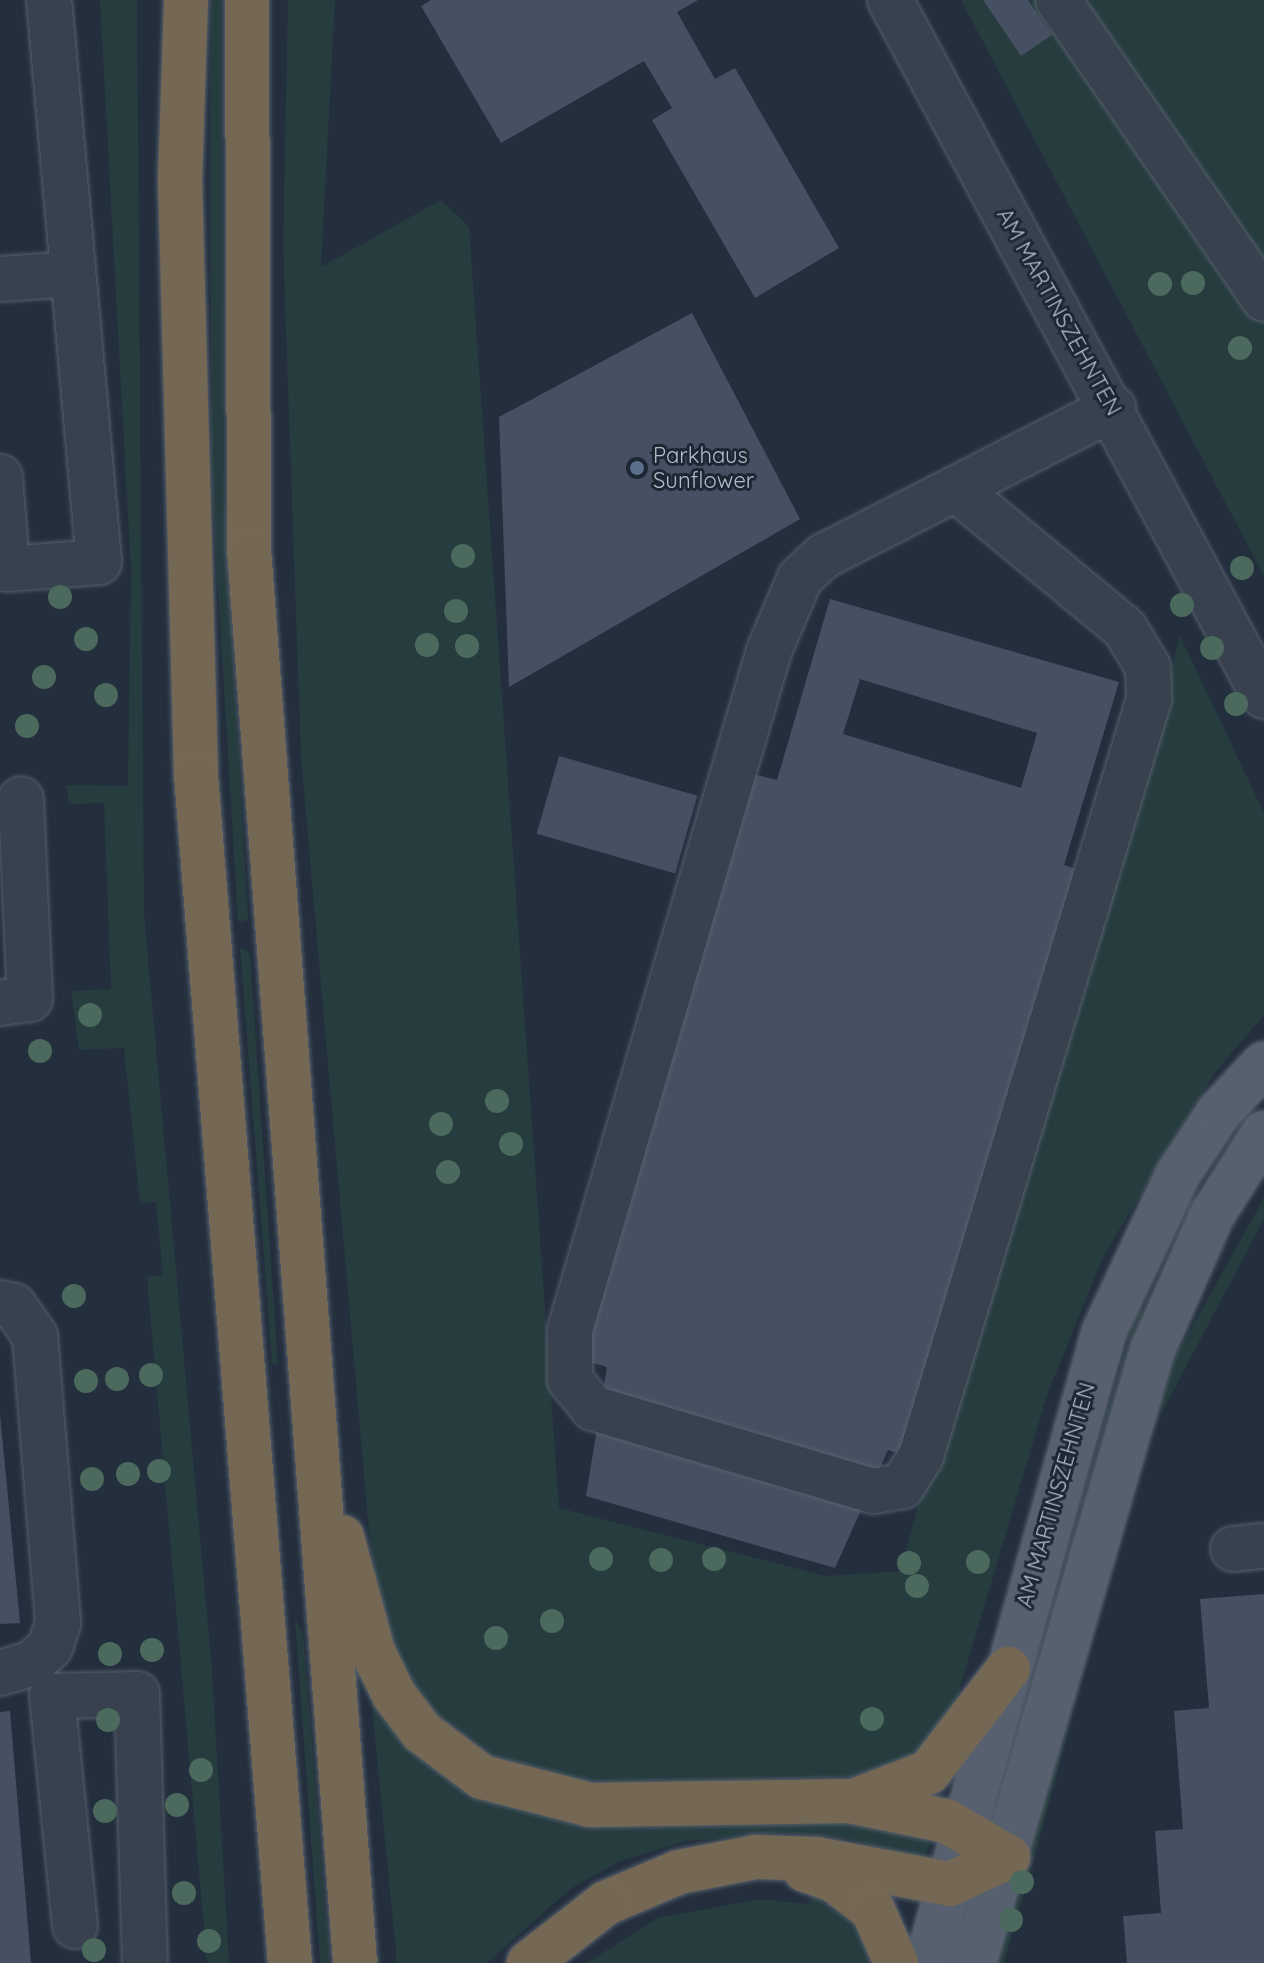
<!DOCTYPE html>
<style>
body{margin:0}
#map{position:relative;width:1264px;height:1963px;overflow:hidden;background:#242f3e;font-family:Quicksand,sans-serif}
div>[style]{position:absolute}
.green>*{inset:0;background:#263c3f}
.building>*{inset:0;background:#455162;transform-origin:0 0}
.roads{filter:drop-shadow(0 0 2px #565f6c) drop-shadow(0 0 2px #565f6c)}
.minor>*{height:44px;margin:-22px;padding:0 22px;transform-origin:22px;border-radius:22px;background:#38414e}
.major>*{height:44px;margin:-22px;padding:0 22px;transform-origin:22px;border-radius:22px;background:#56606e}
.highway>*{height:44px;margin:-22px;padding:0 22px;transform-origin:22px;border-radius:22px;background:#746855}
.trees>*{width:24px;height:24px;margin:-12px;border-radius:50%;background:#4b6a5d}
.dots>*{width:22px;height:22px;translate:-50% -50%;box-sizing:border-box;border:4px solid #1d2633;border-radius:50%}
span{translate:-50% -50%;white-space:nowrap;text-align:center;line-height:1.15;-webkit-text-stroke:6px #1d2633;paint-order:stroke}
.street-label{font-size:22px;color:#b4bcc9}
.poi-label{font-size:22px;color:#b4bcc9}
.left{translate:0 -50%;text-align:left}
</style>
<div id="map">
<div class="green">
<div style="clip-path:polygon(100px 0,137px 0,144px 914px,212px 1671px,229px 1963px,207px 1963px,147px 1277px,163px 1275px,156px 1202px,140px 1203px,124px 1048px,79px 1050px,71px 991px,111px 989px,104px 803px,69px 804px,66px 785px,128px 786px,131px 571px)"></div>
<div style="clip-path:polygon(210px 0,222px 0,223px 467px,248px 920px,238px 922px,211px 471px)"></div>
<div style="clip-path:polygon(288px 0,335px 0,321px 267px,441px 200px,469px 227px,559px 1508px,826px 1576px,901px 1571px,959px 1345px,1137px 811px,1180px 636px,1264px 813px,1264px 1015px,1214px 1074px,1103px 1257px,1047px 1395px,951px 1718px,910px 1760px,873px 1776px,574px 1786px,520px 1774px,447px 1729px,407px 1681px,376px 1611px,301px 757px,283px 245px)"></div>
<div style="clip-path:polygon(961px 0,1264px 0,1264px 576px)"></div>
<div style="clip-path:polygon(240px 947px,250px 953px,278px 1366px,272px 1363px)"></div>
<div style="clip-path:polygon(1264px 1198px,1264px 1219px,1152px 1431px,1075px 1706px,1069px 1706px,1164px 1377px)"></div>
<div style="clip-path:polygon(1138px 1306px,1144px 1308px,1004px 1787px,991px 1800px)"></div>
<div style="clip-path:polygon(295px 1619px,303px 1634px,330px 1963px,320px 1963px)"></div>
<div style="clip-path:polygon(371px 1696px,460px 1785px,525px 1812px,619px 1821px,811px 1813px,911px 1831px,930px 1843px,925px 1856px,911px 1857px,849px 1839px,789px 1833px,686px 1841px,620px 1861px,570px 1889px,487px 1963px,397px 1963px)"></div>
<div style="clip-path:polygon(1065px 1710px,1073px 1713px,1038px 1844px,1004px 1963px,994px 1963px)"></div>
<div style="clip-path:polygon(813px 1895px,858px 1927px,871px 1963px,587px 1963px,658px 1918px,760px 1899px,808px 1904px)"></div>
</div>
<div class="building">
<div style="clip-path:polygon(431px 0,698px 0,677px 12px,715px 79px,735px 68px,839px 248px,755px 298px,652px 120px,672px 108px,644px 61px,501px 143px,421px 6px)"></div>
<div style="clip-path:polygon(983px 0,1028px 0,1052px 35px,1021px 56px)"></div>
<div style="clip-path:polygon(692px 313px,800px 519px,509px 687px,499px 417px)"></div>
<div style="clip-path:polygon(evenodd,830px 599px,1119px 682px,1064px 865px,1086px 872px,910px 1457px,888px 1450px,835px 1568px,586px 1496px,607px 1367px,579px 1359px,749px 773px,777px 780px,830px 599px,860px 679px,1037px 733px,1021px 788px,843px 734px,860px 679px)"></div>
<div style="left:559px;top:756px;width:144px;height:81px;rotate:16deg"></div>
<div style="clip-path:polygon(0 1414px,20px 1623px,0 1624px)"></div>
<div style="clip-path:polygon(1264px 1594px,1264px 1963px,1127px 1963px,1123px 1916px,1161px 1913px,1155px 1831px,1183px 1829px,1174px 1711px,1209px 1708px,1200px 1599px)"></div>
<div style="clip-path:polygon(10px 1711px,31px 1963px,0 1963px,0 1712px)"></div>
</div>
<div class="roads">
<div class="minor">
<div style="left:890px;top:0;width:790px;rotate:61.75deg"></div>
<div style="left:1058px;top:0;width:363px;rotate:55.4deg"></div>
<div style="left:0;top:279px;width:72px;rotate:-4deg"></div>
<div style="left:0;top:477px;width:92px;rotate:85.6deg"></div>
<div style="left:7px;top:569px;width:92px;rotate:-4.4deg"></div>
<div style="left:99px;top:562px;width:564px;rotate:-95.08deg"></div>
<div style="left:956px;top:489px;width:219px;rotate:39.6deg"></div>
<div style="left:1125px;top:629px;width:44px;rotate:58.8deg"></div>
<div style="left:1148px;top:667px;width:32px;rotate:88deg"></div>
<div style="left:1149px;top:699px;width:791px;rotate:106.76deg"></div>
<div style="left:921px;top:1456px;width:36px;rotate:122deg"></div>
<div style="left:902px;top:1486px;width:29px;rotate:170deg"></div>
<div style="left:873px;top:1491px;width:292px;rotate:-163.5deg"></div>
<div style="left:593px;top:1408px;width:36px;rotate:-129deg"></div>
<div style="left:570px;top:1380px;width:50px;rotate:-90deg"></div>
<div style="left:570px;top:1330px;width:708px;rotate:-73.67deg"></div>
<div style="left:769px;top:651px;width:79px;rotate:-67deg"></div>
<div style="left:800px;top:578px;width:33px;rotate:-43deg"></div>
<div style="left:824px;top:556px;width:325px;rotate:-27.1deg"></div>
<div style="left:0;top:1003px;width:30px;rotate:-8deg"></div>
<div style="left:30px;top:999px;width:200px;rotate:-92.6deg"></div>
<div style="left:0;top:1303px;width:14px;rotate:12deg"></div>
<div style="left:14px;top:1306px;width:37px;rotate:55deg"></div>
<div style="left:35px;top:1336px;width:288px;rotate:85.4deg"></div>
<div style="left:58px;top:1623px;width:25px;rotate:108deg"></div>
<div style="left:50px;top:1647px;width:23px;rotate:137deg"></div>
<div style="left:33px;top:1663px;width:34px;rotate:163deg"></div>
<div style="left:1233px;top:1549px;width:31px;rotate:-6deg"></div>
<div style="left:75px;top:1926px;width:231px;rotate:-95.7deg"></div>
<div style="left:52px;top:1696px;width:85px;rotate:-1.3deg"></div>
<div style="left:137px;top:1694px;width:269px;rotate:88.3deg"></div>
</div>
<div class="major">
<div style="left:927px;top:1963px;width:655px;rotate:-74.33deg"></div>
<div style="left:1104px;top:1332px;width:172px;rotate:-64.9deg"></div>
<div style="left:1177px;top:1176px;width:77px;rotate:-56.7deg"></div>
<div style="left:1219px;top:1112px;width:66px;rotate:-46.8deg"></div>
<div style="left:974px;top:1963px;width:637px;rotate:-73.78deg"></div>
<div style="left:1152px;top:1351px;width:149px;rotate:-66.2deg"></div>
<div style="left:1212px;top:1215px;width:97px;rotate:-57.6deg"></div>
</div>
<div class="highway">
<div style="left:186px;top:0;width:179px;rotate:91.9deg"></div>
<div style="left:180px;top:179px;width:596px;rotate:88.46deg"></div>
<div style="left:196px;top:775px;width:1192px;rotate:85.48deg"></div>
<div style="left:247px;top:0;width:549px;rotate:89.79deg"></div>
<div style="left:249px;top:549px;width:1418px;rotate:85.71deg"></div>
<div style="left:342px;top:1537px;width:119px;rotate:74.9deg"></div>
<div style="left:373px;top:1652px;width:48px;rotate:64deg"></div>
<div style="left:394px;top:1695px;width:46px;rotate:52.9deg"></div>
<div style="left:422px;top:1732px;width:75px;rotate:36.9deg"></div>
<div style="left:482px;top:1777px;width:112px;rotate:14.5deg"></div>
<div style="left:590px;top:1805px;width:259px;rotate:-0.9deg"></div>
<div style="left:849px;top:1801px;width:99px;rotate:11.7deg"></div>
<div style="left:946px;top:1821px;width:72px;rotate:30.1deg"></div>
<div style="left:1008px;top:1857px;width:64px;rotate:155deg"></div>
<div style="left:950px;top:1884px;width:135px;rotate:-169.4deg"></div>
<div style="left:817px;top:1859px;width:61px;rotate:-178.1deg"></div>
<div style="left:756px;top:1857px;width:78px;rotate:169deg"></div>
<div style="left:679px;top:1872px;width:79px;rotate:157deg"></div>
<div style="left:606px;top:1903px;width:98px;rotate:142.1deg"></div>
<div style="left:859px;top:1799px;width:75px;rotate:-21.1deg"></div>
<div style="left:929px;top:1772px;width:130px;rotate:-52.5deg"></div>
<div style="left:805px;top:1870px;width:31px;rotate:19deg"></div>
<div style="left:834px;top:1880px;width:49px;rotate:37.6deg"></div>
<div style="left:873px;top:1910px;width:58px;rotate:66.5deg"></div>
</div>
</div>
<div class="trees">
<div style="left:1193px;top:283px"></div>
<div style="left:1160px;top:284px"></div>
<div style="left:1240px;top:348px"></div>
<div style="left:463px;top:556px"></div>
<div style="left:1242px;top:568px"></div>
<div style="left:60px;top:597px"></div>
<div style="left:1182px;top:605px"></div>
<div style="left:456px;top:611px"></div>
<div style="left:86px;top:639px"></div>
<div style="left:427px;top:645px"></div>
<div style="left:467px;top:646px"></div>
<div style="left:1212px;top:648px"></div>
<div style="left:44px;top:677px"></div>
<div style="left:106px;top:695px"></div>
<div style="left:1236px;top:704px"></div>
<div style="left:27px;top:726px"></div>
<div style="left:90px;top:1015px"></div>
<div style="left:40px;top:1051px"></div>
<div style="left:497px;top:1101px"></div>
<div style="left:441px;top:1124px"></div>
<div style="left:511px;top:1144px"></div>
<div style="left:448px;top:1172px"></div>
<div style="left:74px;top:1296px"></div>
<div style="left:151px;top:1375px"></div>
<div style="left:117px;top:1379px"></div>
<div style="left:86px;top:1381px"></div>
<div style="left:159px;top:1471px"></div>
<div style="left:128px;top:1474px"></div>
<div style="left:92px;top:1479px"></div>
<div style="left:601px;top:1559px"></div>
<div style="left:714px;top:1559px"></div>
<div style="left:661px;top:1560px"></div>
<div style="left:978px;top:1562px"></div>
<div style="left:909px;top:1563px"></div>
<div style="left:917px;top:1586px"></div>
<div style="left:552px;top:1621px"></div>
<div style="left:496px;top:1638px"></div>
<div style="left:152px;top:1650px"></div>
<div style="left:110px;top:1654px"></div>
<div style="left:872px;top:1719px"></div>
<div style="left:108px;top:1720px"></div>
<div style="left:201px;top:1770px"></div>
<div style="left:177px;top:1805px"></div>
<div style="left:105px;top:1811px"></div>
<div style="left:1022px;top:1882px"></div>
<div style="left:184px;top:1893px"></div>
<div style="left:1011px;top:1920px"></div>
<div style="left:209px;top:1941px"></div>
<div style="left:94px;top:1950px"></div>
</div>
<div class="dots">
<div style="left:637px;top:468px;background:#5c6f8a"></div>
</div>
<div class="street-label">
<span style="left:1059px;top:312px;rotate:61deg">AM MARTINSZEHNTEN</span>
<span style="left:1056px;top:1495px;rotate:-74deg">AM MARTINSZEHNTEN</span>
</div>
<div class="poi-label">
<span class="left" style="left:653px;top:468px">Parkhaus<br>Sunflower</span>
</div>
</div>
